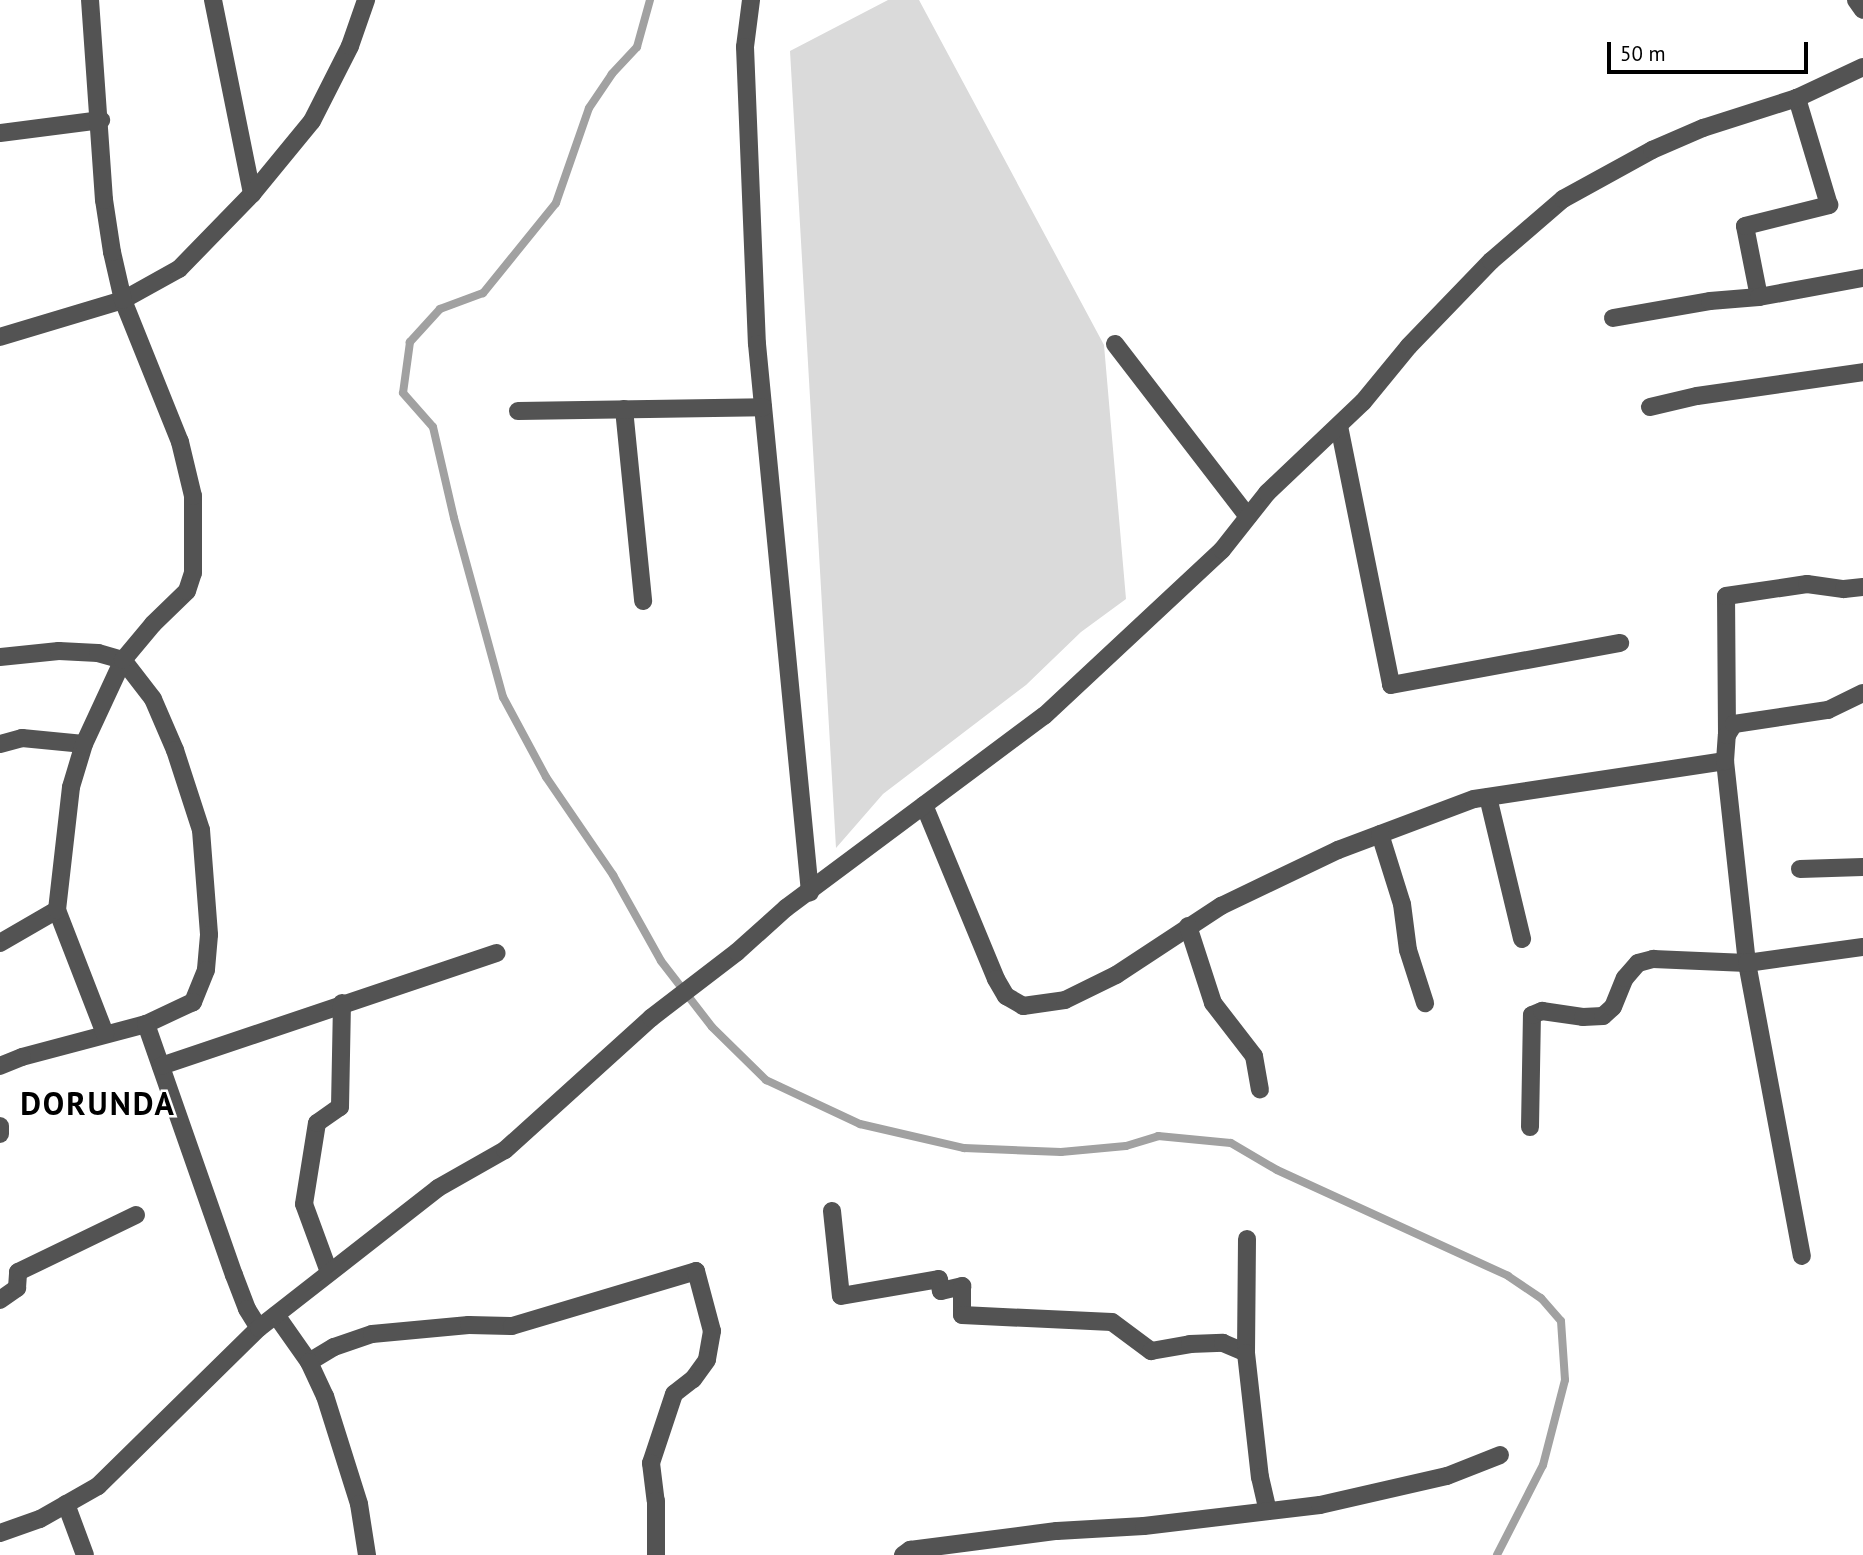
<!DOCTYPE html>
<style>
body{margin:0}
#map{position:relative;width:1863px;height:1555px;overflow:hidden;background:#fff;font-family:"PT Sans",sans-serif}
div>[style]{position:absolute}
.green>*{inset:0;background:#dadada}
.stream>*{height:8px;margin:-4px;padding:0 4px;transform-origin:4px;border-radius:4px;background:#a1a1a1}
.minor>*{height:18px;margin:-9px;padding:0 9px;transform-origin:9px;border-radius:9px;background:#535353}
span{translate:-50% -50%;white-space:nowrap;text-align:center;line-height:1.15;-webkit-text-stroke:5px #fff;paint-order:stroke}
.district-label{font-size:32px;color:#000;font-weight:700;letter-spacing:2px}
.scale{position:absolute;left:1607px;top:42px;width:201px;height:32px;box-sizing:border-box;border:4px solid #000;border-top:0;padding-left:9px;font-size:21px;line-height:24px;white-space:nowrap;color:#000;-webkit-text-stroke:5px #fff;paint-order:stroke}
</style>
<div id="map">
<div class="green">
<div style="clip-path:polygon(888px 0,919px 0,1104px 345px,1126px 599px,1081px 632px,1026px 685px,883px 794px,836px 848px,790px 51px)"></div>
</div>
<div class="stream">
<div style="left:650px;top:0;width:49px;rotate:105.5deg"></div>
<div style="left:637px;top:47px;width:37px;rotate:133deg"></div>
<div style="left:612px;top:74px;width:41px;rotate:124.1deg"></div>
<div style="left:589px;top:108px;width:101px;rotate:109.2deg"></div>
<div style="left:556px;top:203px;width:116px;rotate:129deg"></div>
<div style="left:483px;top:293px;width:46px;rotate:159.6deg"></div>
<div style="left:440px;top:309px;width:45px;rotate:132.3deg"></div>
<div style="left:410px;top:342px;width:51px;rotate:97.8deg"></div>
<div style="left:403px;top:393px;width:45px;rotate:48.6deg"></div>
<div style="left:433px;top:427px;width:93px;rotate:77deg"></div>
<div style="left:454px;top:518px;width:186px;rotate:74.7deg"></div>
<div style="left:503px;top:697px;width:91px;rotate:61.7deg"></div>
<div style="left:546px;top:777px;width:119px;rotate:55.6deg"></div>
<div style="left:613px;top:875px;width:98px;rotate:60.8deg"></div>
<div style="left:661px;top:961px;width:83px;rotate:52.3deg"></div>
<div style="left:712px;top:1027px;width:76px;rotate:44.5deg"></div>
<div style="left:766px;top:1080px;width:104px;rotate:25.1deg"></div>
<div style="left:860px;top:1124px;width:107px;rotate:13deg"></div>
<div style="left:964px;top:1148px;width:97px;rotate:2.4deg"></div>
<div style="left:1061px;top:1152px;width:65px;rotate:-5.3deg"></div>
<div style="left:1126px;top:1146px;width:34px;rotate:-17deg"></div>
<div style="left:1158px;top:1136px;width:73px;rotate:5.5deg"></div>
<div style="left:1231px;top:1143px;width:53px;rotate:30.4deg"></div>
<div style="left:1277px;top:1170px;width:254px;rotate:24.6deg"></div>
<div style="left:1508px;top:1276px;width:40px;rotate:34deg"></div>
<div style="left:1541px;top:1298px;width:30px;rotate:49deg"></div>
<div style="left:1561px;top:1321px;width:59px;rotate:86.1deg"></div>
<div style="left:1565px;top:1380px;width:88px;rotate:104.5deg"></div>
<div style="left:1543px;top:1465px;width:101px;rotate:117.1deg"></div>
</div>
<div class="minor">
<div style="left:213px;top:0;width:198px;rotate:78.6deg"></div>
<div style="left:751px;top:0;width:47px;rotate:97.3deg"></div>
<div style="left:745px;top:47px;width:297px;rotate:87.7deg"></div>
<div style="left:757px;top:344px;width:551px;rotate:84.48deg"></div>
<div style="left:1856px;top:0;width:12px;rotate:55deg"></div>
<div style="left:0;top:133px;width:102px;rotate:-7.3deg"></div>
<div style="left:1759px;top:297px;width:72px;rotate:-101.2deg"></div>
<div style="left:1745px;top:226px;width:87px;rotate:-14deg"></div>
<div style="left:1829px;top:205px;width:112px;rotate:-106.7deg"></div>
<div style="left:1613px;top:318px;width:98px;rotate:-9.9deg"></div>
<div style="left:1710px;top:301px;width:49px;rotate:-4.7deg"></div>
<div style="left:1759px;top:297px;width:106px;rotate:-10.4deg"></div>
<div style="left:0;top:337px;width:128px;rotate:-16.7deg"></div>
<div style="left:123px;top:300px;width:64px;rotate:-29deg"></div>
<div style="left:179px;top:269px;width:105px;rotate:-45.8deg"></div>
<div style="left:252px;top:194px;width:94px;rotate:-50.6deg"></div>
<div style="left:312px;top:121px;width:84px;rotate:-63.1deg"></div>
<div style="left:350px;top:46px;width:49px;rotate:-70.8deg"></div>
<div style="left:1115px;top:344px;width:218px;rotate:52.4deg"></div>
<div style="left:1650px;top:407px;width:48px;rotate:-13.2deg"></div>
<div style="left:1697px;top:396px;width:168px;rotate:-8.2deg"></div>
<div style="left:624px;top:409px;width:193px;rotate:84.3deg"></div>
<div style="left:518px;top:411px;width:245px;rotate:-0.9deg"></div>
<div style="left:1339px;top:426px;width:264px;rotate:78.6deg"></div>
<div style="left:1391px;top:685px;width:233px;rotate:-10.4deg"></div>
<div style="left:0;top:657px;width:59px;rotate:-5.8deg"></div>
<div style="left:59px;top:651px;width:39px;rotate:3deg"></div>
<div style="left:98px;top:653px;width:26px;rotate:16deg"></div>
<div style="left:123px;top:660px;width:49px;rotate:52.4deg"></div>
<div style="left:153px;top:699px;width:56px;rotate:66.7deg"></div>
<div style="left:175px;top:750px;width:84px;rotate:72deg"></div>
<div style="left:201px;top:830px;width:105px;rotate:85.6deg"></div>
<div style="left:209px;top:935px;width:35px;rotate:95deg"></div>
<div style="left:206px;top:970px;width:35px;rotate:112deg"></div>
<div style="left:193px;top:1002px;width:52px;rotate:154.9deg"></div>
<div style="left:146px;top:1024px;width:128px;rotate:165.1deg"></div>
<div style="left:22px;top:1057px;width:24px;rotate:158deg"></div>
<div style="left:1727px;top:735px;width:139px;rotate:-90.4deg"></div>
<div style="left:1726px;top:596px;width:82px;rotate:-8.4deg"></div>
<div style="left:1807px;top:584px;width:37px;rotate:8deg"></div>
<div style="left:1844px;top:589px;width:19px;rotate:-6deg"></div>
<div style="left:0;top:744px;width:23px;rotate:-15deg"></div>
<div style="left:22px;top:738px;width:62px;rotate:5.5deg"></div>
<div style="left:1725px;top:761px;width:203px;rotate:83.8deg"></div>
<div style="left:1747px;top:963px;width:298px;rotate:79.4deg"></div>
<div style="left:1488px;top:797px;width:146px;rotate:76.5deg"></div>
<div style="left:924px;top:805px;width:188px;rotate:67.5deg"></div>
<div style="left:996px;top:979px;width:20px;rotate:60deg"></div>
<div style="left:1006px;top:996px;width:20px;rotate:30deg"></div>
<div style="left:1023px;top:1006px;width:42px;rotate:-8.1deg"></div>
<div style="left:1065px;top:1000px;width:57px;rotate:-26.1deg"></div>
<div style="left:1116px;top:975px;width:126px;rotate:-33.3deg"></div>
<div style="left:1221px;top:906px;width:130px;rotate:-25.6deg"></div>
<div style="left:1338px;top:850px;width:145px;rotate:-20.6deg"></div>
<div style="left:1474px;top:799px;width:254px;rotate:-8.6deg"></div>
<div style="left:1725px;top:761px;width:26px;rotate:-86deg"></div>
<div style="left:1727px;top:735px;width:13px;rotate:-58deg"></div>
<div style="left:1734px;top:724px;width:95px;rotate:-8.5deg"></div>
<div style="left:1828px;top:710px;width:39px;rotate:-26deg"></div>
<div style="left:1380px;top:834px;width:73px;rotate:72.6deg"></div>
<div style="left:1402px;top:904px;width:46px;rotate:82.6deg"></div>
<div style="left:1408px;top:950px;width:56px;rotate:72.2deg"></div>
<div style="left:1800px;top:869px;width:63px;rotate:-1.8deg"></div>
<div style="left:57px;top:910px;width:133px;rotate:68.8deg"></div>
<div style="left:1188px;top:926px;width:81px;rotate:72deg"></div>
<div style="left:1213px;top:1003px;width:67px;rotate:52.3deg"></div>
<div style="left:1254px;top:1056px;width:34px;rotate:80deg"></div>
<div style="left:0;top:943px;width:66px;rotate:-30.1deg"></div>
<div style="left:57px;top:910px;width:124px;rotate:-83.5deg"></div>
<div style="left:71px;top:787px;width:45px;rotate:-73.2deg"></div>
<div style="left:84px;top:744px;width:93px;rotate:-65.1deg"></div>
<div style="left:123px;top:660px;width:47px;rotate:-50.2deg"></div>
<div style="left:153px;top:624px;width:47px;rotate:-44.1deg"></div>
<div style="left:187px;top:591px;width:19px;rotate:-72deg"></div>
<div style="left:193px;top:573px;width:77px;rotate:-90deg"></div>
<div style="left:193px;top:496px;width:56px;rotate:-103.5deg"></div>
<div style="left:180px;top:442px;width:153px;rotate:-111.9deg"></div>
<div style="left:123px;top:300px;width:49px;rotate:-102.9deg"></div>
<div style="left:112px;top:252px;width:53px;rotate:-98.7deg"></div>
<div style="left:104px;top:200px;width:200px;rotate:-94deg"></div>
<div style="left:146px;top:1024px;width:266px;rotate:70.7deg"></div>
<div style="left:234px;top:1275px;width:36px;rotate:69deg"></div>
<div style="left:247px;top:1309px;width:22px;rotate:58deg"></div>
<div style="left:161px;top:1066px;width:354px;rotate:-18.6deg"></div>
<div style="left:0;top:1126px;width:8px;rotate:90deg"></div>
<div style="left:1530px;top:1127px;width:112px;rotate:-89deg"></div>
<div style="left:1532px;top:1015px;width:11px;rotate:-22deg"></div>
<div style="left:1542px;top:1011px;width:41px;rotate:8.3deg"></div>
<div style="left:1583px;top:1017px;width:20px;rotate:-3deg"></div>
<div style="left:1603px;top:1016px;width:13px;rotate:-42deg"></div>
<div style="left:1613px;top:1007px;width:31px;rotate:-68deg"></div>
<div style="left:1625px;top:978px;width:20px;rotate:-49deg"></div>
<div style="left:1638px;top:963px;width:16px;rotate:-15deg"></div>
<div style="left:1653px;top:959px;width:94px;rotate:2.4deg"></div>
<div style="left:1747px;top:963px;width:117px;rotate:-7.9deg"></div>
<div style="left:832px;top:1211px;width:85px;rotate:84deg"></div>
<div style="left:841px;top:1296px;width:99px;rotate:-9.8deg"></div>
<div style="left:939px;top:1279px;width:12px;rotate:81deg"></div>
<div style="left:941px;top:1291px;width:22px;rotate:-13deg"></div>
<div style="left:962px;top:1286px;width:29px;rotate:90deg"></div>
<div style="left:962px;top:1315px;width:150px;rotate:2.7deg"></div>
<div style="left:1112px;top:1322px;width:49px;rotate:36.6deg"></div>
<div style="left:1151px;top:1351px;width:40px;rotate:-10deg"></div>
<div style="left:1190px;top:1344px;width:33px;rotate:-2deg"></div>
<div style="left:1223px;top:1343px;width:25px;rotate:23deg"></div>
<div style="left:1247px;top:1239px;width:114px;rotate:90.5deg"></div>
<div style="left:1246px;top:1353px;width:125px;rotate:83.6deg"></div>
<div style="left:1260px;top:1477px;width:35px;rotate:77deg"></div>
<div style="left:329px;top:1272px;width:72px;rotate:-110.2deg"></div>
<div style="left:304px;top:1204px;width:82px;rotate:-80.9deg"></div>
<div style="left:317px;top:1123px;width:28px;rotate:-35deg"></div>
<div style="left:340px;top:1107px;width:104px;rotate:-88.9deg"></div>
<div style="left:0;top:1300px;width:21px;rotate:-35deg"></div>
<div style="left:17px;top:1288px;width:16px;rotate:-86deg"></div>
<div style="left:18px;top:1272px;width:131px;rotate:-25.8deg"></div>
<div style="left:276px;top:1315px;width:57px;rotate:54.9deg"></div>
<div style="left:309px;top:1362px;width:29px;rotate:-31deg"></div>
<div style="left:334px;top:1347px;width:40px;rotate:-18.9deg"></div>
<div style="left:372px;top:1334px;width:97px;rotate:-5.3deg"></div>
<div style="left:469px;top:1325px;width:43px;rotate:1.3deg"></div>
<div style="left:512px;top:1326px;width:192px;rotate:-16.6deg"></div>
<div style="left:696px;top:1271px;width:62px;rotate:75.1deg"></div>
<div style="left:712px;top:1331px;width:29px;rotate:100deg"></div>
<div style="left:707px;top:1360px;width:24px;rotate:126deg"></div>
<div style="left:693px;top:1379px;width:24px;rotate:142deg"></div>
<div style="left:674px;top:1394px;width:73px;rotate:108.4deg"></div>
<div style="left:651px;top:1463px;width:38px;rotate:83deg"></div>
<div style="left:656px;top:1501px;width:54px;rotate:90deg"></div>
<div style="left:309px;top:1362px;width:38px;rotate:65deg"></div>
<div style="left:325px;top:1396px;width:113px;rotate:72.5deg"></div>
<div style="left:359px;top:1504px;width:52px;rotate:81.1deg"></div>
<div style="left:66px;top:1504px;width:54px;rotate:69.6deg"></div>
<div style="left:0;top:1533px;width:42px;rotate:-19.3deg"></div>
<div style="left:40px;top:1519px;width:67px;rotate:-29.6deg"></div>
<div style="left:98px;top:1486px;width:226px;rotate:-44.5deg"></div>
<div style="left:259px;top:1328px;width:227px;rotate:-38deg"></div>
<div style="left:438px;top:1188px;width:77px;rotate:-29.6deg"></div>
<div style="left:505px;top:1150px;width:197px;rotate:-42.1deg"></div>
<div style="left:651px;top:1018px;width:108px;rotate:-37.5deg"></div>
<div style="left:737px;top:952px;width:66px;rotate:-41.9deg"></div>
<div style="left:786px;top:908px;width:322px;rotate:-36.7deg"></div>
<div style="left:1044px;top:716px;width:243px;rotate:-43deg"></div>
<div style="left:1222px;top:550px;width:73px;rotate:-51.7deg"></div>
<div style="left:1267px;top:493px;width:132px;rotate:-43.5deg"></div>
<div style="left:1363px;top:402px;width:72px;rotate:-50.6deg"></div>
<div style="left:1409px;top:346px;width:118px;rotate:-46deg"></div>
<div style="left:1491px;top:261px;width:95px;rotate:-40.7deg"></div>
<div style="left:1563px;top:199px;width:102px;rotate:-28.8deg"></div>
<div style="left:1652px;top:150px;width:56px;rotate:-23.3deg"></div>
<div style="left:1703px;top:128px;width:99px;rotate:-17.7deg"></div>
<div style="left:1797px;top:98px;width:73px;rotate:-25.2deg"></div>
<div style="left:903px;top:1555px;width:9px;rotate:-36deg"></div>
<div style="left:910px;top:1550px;width:148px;rotate:-7.4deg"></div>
<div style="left:1057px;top:1531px;width:87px;rotate:-3.3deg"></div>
<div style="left:1144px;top:1526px;width:177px;rotate:-6.8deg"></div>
<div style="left:1320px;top:1505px;width:130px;rotate:-12.9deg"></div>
<div style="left:1447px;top:1476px;width:57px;rotate:-21.6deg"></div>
</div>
<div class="district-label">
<span style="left:98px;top:1103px">DORUNDA</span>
</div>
<div class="scale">50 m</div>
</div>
